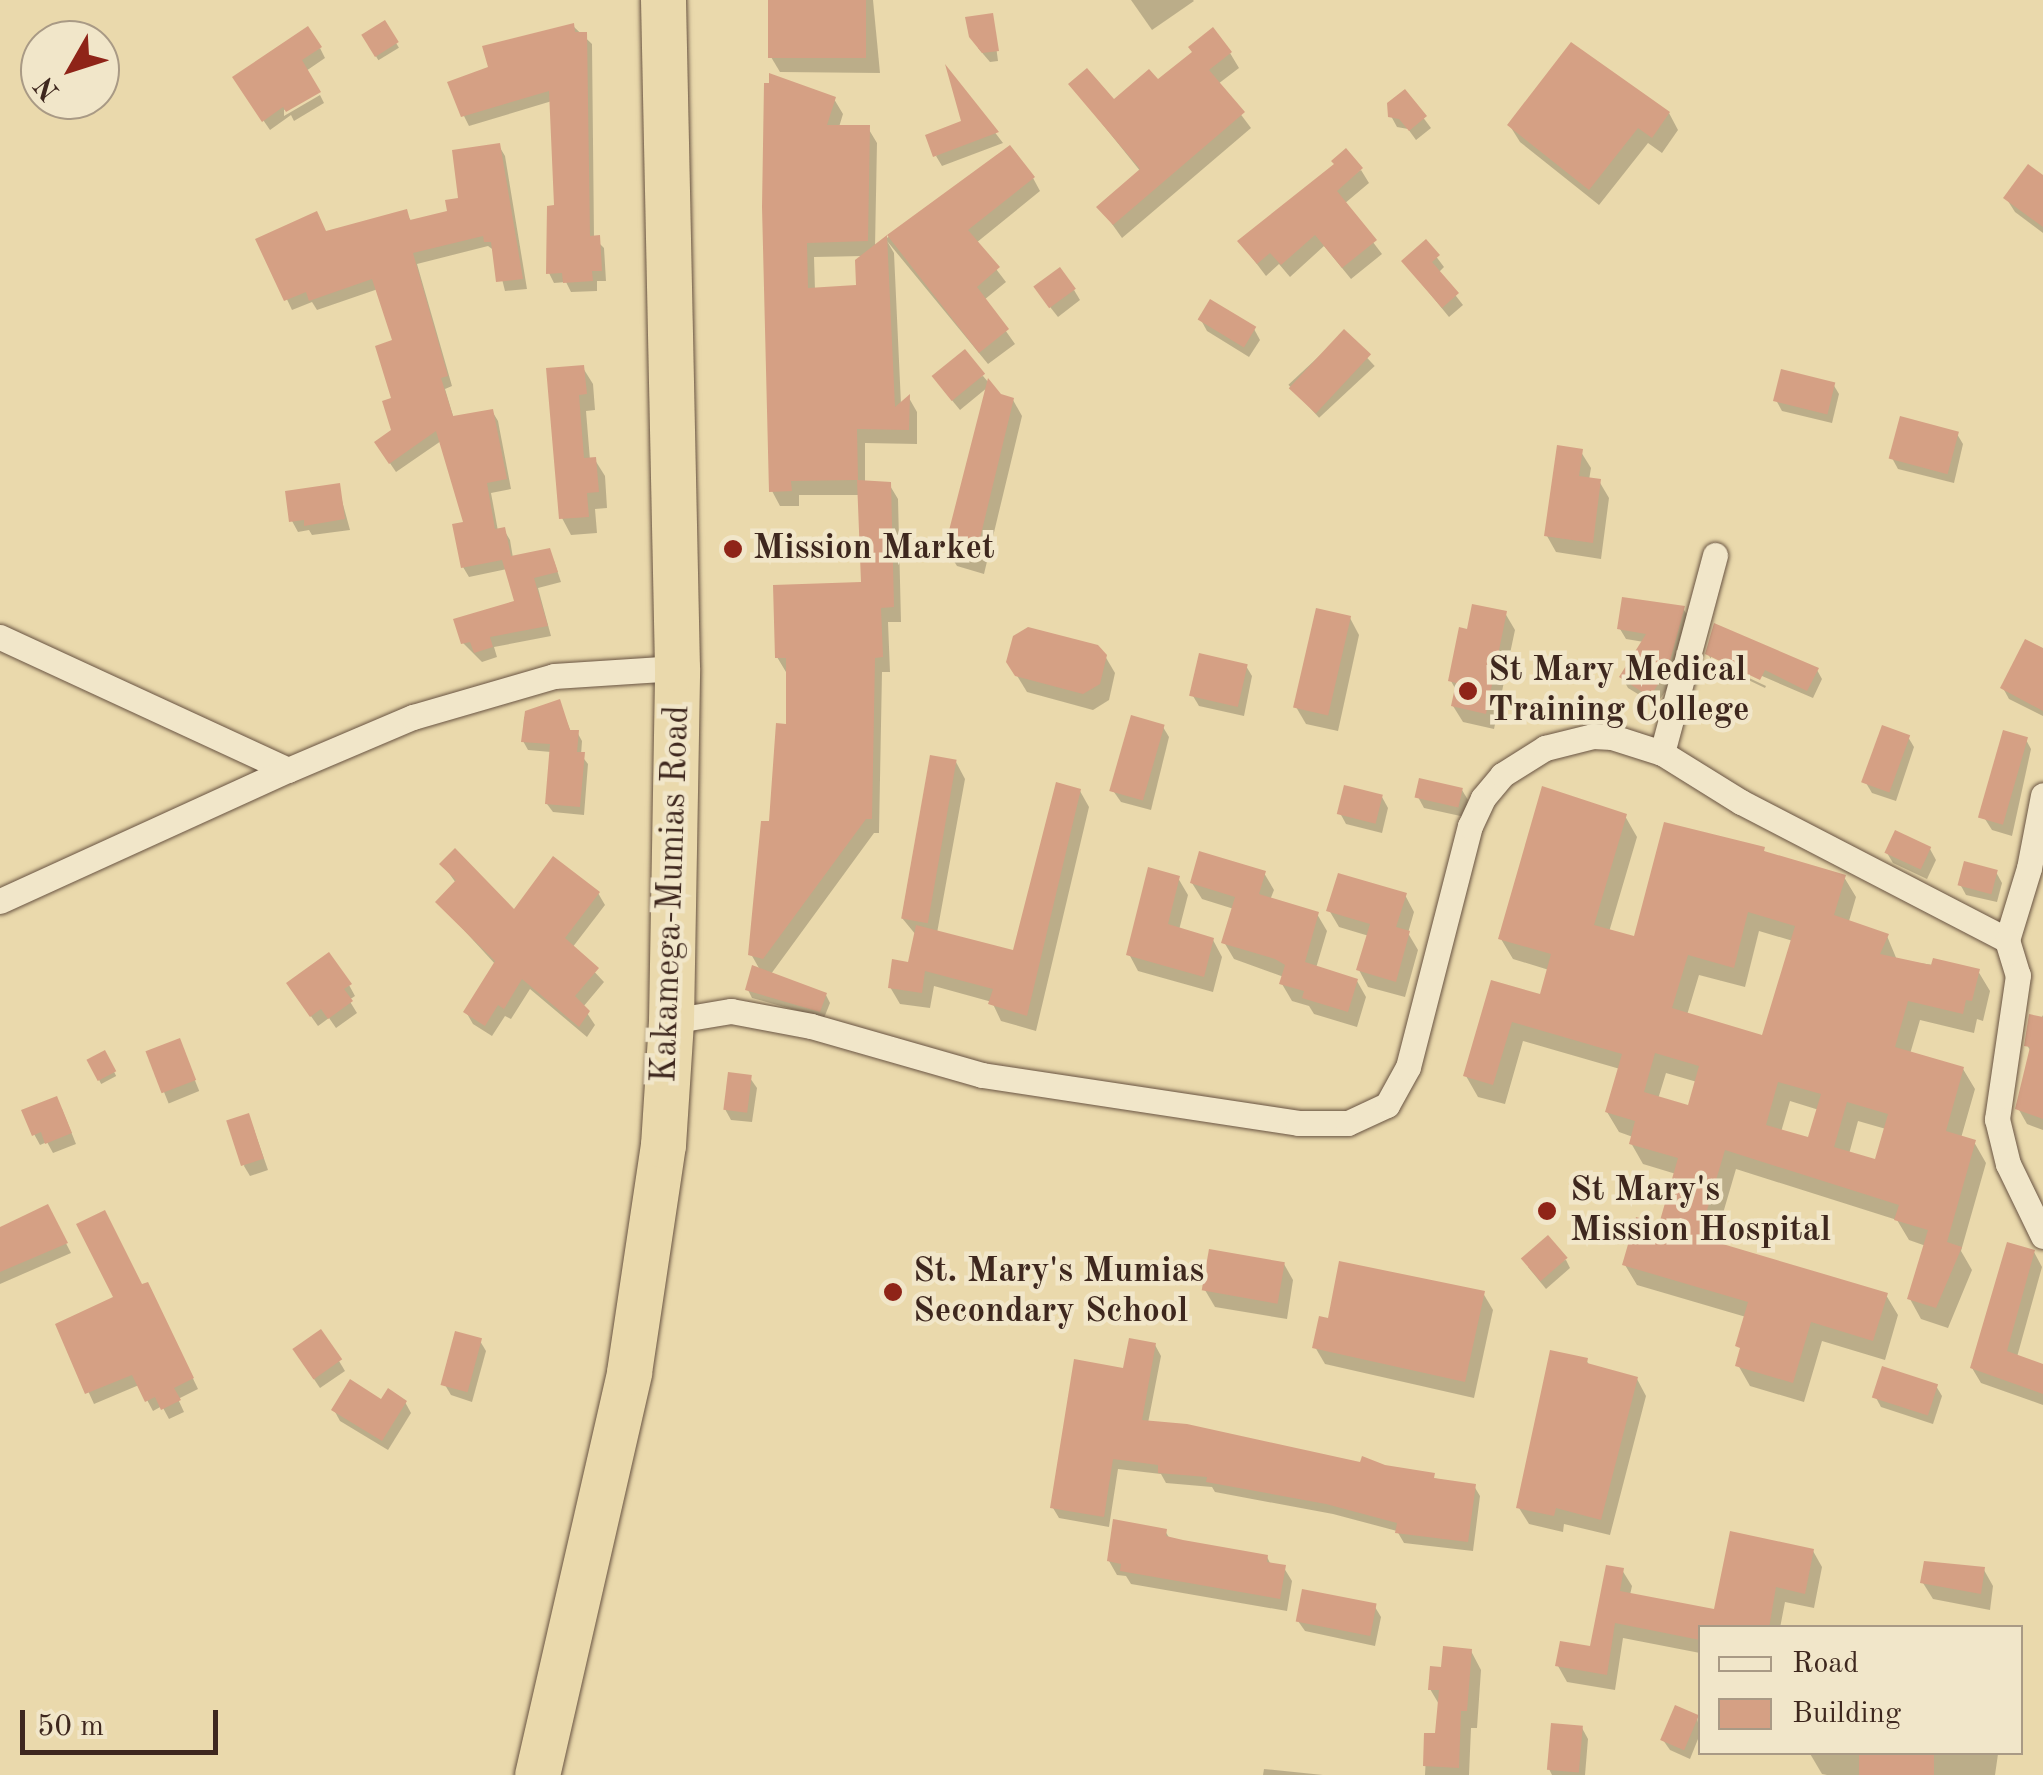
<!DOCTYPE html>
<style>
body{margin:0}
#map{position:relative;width:2043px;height:1775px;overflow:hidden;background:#ead9ac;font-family:"Old Standard TT",serif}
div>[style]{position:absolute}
.shadow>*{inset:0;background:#0003;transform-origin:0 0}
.building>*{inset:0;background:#d5a084;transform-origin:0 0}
.roads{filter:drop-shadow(0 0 2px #695442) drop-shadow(0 0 2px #695442)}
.street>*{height:25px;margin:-12.5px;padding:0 12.5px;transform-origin:12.5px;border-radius:12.5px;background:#f1e6c9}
.highway>*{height:45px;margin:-22.5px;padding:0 22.5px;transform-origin:22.5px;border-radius:22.5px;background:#ead9ac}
.dots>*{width:28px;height:28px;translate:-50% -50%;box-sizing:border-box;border:5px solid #f1e6c9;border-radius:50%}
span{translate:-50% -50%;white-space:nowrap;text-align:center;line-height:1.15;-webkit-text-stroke:9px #f1e6c9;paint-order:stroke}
.poi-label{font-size:35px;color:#3e271e;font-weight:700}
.left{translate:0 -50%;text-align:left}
.street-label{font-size:35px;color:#3e271e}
.legend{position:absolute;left:1698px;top:1625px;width:325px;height:130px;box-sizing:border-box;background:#f1e6c9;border:2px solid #a99a85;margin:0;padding:12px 18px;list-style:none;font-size:30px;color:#3e271e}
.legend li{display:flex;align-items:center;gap:20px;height:50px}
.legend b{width:50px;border:2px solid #a99a85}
.north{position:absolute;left:20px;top:20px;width:100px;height:100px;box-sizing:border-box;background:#f1e6c9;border:2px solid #a99a85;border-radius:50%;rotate:231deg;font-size:28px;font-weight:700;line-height:40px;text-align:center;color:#3e271e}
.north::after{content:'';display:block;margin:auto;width:35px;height:45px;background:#8f2418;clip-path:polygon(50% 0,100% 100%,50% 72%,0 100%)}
.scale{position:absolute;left:20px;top:1710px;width:198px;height:45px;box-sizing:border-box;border:5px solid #3e271e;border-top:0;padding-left:12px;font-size:30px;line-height:35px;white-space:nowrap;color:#3e271e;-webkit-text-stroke:8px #f1e6c9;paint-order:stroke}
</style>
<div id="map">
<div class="shadow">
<div style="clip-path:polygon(771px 0,873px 0,880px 73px,780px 72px,771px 57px)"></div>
<div style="clip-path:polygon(1131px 0,1193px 0,1194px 1px,1152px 30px)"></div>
<div style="clip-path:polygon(992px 15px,998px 61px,990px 62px,978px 48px)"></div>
<div style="left:384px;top:23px;width:29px;height:24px;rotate:59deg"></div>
<div style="clip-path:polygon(573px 26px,592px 44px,594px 238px,604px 248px,606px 281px,597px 281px,597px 291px,571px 292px,566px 282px,554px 283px,549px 273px,557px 208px,552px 101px,469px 126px,464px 116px,491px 69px)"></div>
<div style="clip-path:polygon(320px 48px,325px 58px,306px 71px,317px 91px,284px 110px,284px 116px,320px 95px,324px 103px,294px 121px,291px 115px,270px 130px,241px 88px)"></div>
<div style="clip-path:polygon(1230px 53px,1239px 68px,1218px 84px,1251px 128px,1122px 238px,1100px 207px,1141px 172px,1071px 85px,1114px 103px)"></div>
<div style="clip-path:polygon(951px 75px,1003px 143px,942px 166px,936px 156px,964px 123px)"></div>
<div style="clip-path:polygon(1404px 92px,1431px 128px,1416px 140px,1408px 129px,1397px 127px,1391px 116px)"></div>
<div style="clip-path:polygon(evenodd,834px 99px,843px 114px,839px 127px,868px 128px,877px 143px,875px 247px,919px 214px,1033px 178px,1040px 191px,976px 243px,1006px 282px,984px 300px,1015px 344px,988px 364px,887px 241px,894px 253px,901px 404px,909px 398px,917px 412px,917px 444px,865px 443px,865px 483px,889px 484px,898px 499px,901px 622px,888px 622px,890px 672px,882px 672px,879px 833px,874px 833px,771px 974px,826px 995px,830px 1003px,824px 1018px,752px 998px,748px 990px,760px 970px,751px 954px,788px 726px,786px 672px,777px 657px,864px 585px,860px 495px,799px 495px,799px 506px,780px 506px,772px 491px,764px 207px,834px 99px,864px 256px,859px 288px,815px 290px,814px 257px,864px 256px)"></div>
<div style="clip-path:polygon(1669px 113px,1678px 130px,1662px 153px,1648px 143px,1599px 205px,1520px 142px,1510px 126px)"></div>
<div style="clip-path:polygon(499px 146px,505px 156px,527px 289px,505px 291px,495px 251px,488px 246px,417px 264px,452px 386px,445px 389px,454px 419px,492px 411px,498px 421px,511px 489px,491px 493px,498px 531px,504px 530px,510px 540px,513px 558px,554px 561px,561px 582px,538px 588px,551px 636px,494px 647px,497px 657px,482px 662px,463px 643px,517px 603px,507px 569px,469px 577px,463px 567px,466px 524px,441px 441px,396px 472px,383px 453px,394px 432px,395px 342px,378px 289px,317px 310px,312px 302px,292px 310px,259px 240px,326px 234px,405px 212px,412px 222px,450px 213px)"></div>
<div style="clip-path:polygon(1361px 170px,1369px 183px,1344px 204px,1382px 254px,1351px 279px,1324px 246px,1290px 277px,1279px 264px,1266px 276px,1240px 242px)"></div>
<div style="clip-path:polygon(2043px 178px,2043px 233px,2015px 212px,2006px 198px)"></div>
<div style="clip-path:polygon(1426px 243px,1444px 267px,1438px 273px,1463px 305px,1449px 317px,1404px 262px)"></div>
<div style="clip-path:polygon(1074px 290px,1080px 300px,1058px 317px,1043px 298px)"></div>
<div style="clip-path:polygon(1201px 320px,1254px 329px,1260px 340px,1249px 357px,1207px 331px)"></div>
<div style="left:1344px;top:333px;width:45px;height:76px;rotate:47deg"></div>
<div style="clip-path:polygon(583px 368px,593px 384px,595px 410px,586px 411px,590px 460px,595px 460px,605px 476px,607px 508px,595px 509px,597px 533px,571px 535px,562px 518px,549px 370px)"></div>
<div style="clip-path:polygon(983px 376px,1000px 396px,1013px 400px,1022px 416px,984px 574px,957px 566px,947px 550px,988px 387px,960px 410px,941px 387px)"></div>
<div style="clip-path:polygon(1833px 384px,1839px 394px,1832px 423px,1782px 411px,1776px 400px)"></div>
<div style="clip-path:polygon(1957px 434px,1963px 444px,1954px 483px,1898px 469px,1892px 458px)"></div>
<div style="clip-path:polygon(1581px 452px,1591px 468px,1589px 480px,1599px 481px,1609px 498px,1601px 559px,1556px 552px,1547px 536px)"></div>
<div style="clip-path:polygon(338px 486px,350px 530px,312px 535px,309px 530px,298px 532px,292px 521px)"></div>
<div style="clip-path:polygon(1683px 608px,1689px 619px,1673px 680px,1656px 705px,1628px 688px,1622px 677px,1644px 642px,1626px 639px,1620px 629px)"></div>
<div style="clip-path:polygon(1505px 613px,1515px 630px,1494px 729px,1463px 722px,1453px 706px,1456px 690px,1451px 681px,1469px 632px)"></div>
<div style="clip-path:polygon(1350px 618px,1359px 635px,1338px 731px,1306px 724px,1296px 707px)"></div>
<div style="clip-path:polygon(1715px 626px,1817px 670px,1822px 679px,1813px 698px,1711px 654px,1711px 659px,1708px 654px)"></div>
<div style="clip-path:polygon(2043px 650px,2043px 716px,2009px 699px,2003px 688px)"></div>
<div style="clip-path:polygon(1105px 656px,1115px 673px,1109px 700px,1093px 710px,1027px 692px,1008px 661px)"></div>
<div style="clip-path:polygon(1711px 660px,1766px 686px,1765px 688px,1713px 663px)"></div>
<div style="clip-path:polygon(1246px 666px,1252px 676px,1244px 716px,1199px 706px,1193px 696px)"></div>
<div style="clip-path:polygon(559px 702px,571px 732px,577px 732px,582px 741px,581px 755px,588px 764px,584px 815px,553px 812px,547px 804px,551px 752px,528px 750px,523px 741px,524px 717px)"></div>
<div style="clip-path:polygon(1163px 727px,1169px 737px,1151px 810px,1121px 802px,1114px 792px)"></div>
<div style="clip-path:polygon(1908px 737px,1914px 747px,1896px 801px,1872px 793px,1866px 783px)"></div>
<div style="clip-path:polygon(2025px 738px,2031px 749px,2012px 836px,1992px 830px,1985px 819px)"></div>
<div style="clip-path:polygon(956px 762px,965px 779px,937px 933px,1015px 953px,1080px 791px,1089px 807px,1036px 1031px,1001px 1021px,992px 1002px,934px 986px,930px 1008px,900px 1004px,890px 987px,910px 965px,916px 935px,902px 918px)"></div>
<div style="clip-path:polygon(1462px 790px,1468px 800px,1465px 817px,1424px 808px,1418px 797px)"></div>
<div style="clip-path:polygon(1382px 797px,1388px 808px,1382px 833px,1346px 824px,1340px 813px)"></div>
<div style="clip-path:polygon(evenodd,1625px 816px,1637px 837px,1609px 932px,1636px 940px,1763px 849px,1766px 854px,1844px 877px,1856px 897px,1849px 921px,1887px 936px,1897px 960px,1978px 971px,1990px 991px,1983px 1021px,1977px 1019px,1974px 1033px,1920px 1020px,1910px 1054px,1963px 1069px,1975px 1089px,1961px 1138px,1974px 1142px,1986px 1163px,1961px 1251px,1972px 1270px,1948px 1328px,1921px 1319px,1910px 1299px,1926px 1246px,1909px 1240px,1897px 1220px,1736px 1169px,1714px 1244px,1886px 1295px,1898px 1315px,1885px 1360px,1822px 1341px,1804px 1402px,1750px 1386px,1738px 1365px,1746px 1317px,1637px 1285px,1625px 1265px,1661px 1227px,1676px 1174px,1643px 1164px,1631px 1143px,1633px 1137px,1619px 1132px,1607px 1112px,1620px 1069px,1523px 1041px,1505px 1104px,1478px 1097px,1466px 1076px,1493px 983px,1541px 997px,1549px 970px,1513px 959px,1501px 939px,1625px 816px,1759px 931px,1793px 941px,1763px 1038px,1687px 1015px,1699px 975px,1745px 987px,1759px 931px,1625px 816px,1666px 1073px,1697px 1082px,1689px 1109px,1658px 1099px,1666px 1073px,1625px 816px,1790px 1101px,1819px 1110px,1810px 1140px,1781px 1132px,1790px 1101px,1625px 816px,1858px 1121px,1886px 1129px,1877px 1162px,1849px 1154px,1858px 1121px)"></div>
<div style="clip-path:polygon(1930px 849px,1936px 860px,1927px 879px,1893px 863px,1887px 853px)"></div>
<div style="clip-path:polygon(443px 865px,514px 913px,598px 893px,605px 905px,572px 948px,604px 982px,583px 1007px,595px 1025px,587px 1037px,530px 989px,511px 1019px,505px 1016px,492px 1036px,473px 1024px,466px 1012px,496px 965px,438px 902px,456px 883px)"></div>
<div style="clip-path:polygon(1996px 872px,2002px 883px,1997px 902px,1966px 895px,1960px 884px)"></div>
<div style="clip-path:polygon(1264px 873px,1274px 890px,1270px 900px,1317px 914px,1327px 931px,1316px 968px,1357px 981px,1366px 997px,1357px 1027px,1314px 1014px,1309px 1006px,1292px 1001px,1282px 984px,1284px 977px,1234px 959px,1224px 942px,1234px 909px,1202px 899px,1192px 883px)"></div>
<div style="clip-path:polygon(1178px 878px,1188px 895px,1179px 930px,1213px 940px,1222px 957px,1213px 992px,1138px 971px,1129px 954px)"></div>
<div style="clip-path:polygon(1405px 895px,1414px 912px,1408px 933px,1418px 950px,1405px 997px,1368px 987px,1359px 970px,1369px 936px,1339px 927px,1329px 910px)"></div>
<div style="clip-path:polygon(349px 985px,355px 996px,349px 1000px,357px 1013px,336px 1028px,329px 1018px,318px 1026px,295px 994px)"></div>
<div style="clip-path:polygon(2043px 1015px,2043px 1130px,2027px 1124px,2018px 1108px,2031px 1052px,2027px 1045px)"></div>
<div style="left:179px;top:1041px;width:54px;height:33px;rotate:68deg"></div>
<div style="left:104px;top:1053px;width:26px;height:17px;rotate:62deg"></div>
<div style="clip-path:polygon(750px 1078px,757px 1088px,752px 1122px,731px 1120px,725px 1109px)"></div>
<div style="clip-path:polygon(62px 1109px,76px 1144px,53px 1153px,47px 1142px,40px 1145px,34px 1134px)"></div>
<div style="clip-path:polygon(253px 1127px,268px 1170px,250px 1176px,244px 1166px)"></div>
<div style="clip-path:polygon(52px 1216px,71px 1253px,0 1284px,0 1230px)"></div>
<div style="clip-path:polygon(2034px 1252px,2042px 1267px,2017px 1357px,2043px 1367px,2043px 1405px,1981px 1383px,1972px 1368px)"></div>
<div style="clip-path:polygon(1566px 1260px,1570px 1268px,1546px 1289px,1528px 1267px)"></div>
<div style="clip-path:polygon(1284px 1264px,1293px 1280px,1287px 1319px,1215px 1307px,1205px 1290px)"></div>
<div style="clip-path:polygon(142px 1287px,153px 1295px,198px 1389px,178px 1399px,184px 1412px,169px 1419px,162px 1406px,153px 1411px,139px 1385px,94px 1404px,58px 1325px)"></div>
<div style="clip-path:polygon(1483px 1293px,1493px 1310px,1474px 1398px,1325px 1364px,1315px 1347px,1330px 1321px)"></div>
<div style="clip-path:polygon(480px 1341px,486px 1351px,472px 1402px,451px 1395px,445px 1385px)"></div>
<div style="clip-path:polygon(1155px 1345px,1161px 1356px,1148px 1423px,1474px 1486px,1480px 1496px,1473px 1551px,1404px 1543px,1397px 1531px,1333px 1514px,1215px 1492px,1212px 1487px,1166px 1483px,1161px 1474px,1118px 1469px,1109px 1527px,1059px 1518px,1053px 1508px,1125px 1371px)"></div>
<div style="clip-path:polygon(301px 1360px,339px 1361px,345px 1371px,320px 1388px)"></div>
<div style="clip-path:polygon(1586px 1360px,1590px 1366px,1637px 1379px,1646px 1396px,1610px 1535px,1564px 1524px,1563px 1532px,1529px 1524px,1519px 1508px)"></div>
<div style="clip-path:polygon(1936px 1386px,1942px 1396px,1933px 1424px,1881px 1407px,1875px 1396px)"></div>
<div style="clip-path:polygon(382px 1402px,405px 1402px,411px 1413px,388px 1450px,340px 1421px,334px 1410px)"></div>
<div style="clip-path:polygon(1165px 1531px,1170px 1539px,1267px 1557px,1271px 1565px,1284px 1568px,1292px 1581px,1287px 1611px,1131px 1584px,1126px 1576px,1117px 1575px,1109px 1561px)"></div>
<div style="clip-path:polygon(1813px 1551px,1822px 1567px,1814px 1608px,1785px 1602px,1780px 1628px,1700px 1628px,1700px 1653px,1623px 1638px,1615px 1690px,1567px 1682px,1558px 1666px,1592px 1649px,1622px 1570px,1632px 1586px,1630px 1595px,1716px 1612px)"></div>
<div style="clip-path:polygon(1984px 1570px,1993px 1586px,1990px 1610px,1933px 1599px,1923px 1583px)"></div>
<div style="clip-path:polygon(1375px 1607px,1381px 1617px,1375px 1646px,1305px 1631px,1298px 1621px)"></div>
<div style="clip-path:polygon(1471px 1651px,1481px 1670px,1477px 1728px,1471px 1728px,1469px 1775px,1425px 1775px,1427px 1735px,1437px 1736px,1440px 1706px,1430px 1689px,1443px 1670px)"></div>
<div style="clip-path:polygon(1697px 1717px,1700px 1734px,1690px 1759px,1670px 1750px,1663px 1740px)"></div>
<div style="clip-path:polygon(1582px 1728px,1588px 1739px,1585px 1775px,1552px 1775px,1549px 1769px)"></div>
<div style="clip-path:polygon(1809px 1752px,1998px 1752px,1998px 1754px,1995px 1775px,1827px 1775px,1822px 1774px)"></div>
<div style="clip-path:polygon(1264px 1769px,1323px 1775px,1263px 1775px)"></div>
</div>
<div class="building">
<div style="left:768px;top:0;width:98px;height:58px"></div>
<div style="clip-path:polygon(993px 13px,999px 51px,982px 53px,969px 37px,965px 17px)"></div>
<div style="left:385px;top:20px;width:26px;height:28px;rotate:58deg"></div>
<div style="clip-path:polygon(574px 23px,575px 32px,587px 32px,590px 236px,600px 235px,602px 271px,592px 271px,593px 281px,563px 283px,562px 273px,546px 274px,547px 206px,554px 205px,549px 91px,461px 117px,447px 82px,488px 67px,482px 46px)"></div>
<div style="clip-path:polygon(308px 26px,322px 47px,302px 60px,321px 92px,286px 112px,283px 107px,262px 122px,232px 77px)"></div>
<div style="clip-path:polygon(1213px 27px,1232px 52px,1209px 70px,1245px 112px,1113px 225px,1096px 207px,1140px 169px,1068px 84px,1087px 68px,1114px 99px,1149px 69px,1158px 79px,1192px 52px,1188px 47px)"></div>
<div style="clip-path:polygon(1571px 42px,1670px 112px,1652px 138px,1638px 128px,1589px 190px,1507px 125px)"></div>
<div style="clip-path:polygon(945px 64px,999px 132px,933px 157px,925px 135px,961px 121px)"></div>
<div style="clip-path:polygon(769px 73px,836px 97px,827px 125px,870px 125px,868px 241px,807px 243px,808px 288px,856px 285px,855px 260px,887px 235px,895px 407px,910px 394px,909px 430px,857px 429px,858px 480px,891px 482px,894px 607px,881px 608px,883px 657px,875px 658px,872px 819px,866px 819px,763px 959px,748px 955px,761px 821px,769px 821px,776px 723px,786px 724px,786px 658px,775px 658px,773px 585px,861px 582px,857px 480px,791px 481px,792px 491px,769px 492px,762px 207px,764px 83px,769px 83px)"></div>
<div style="clip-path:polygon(1405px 89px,1427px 116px,1409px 131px,1399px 119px,1388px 117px,1387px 103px)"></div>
<div style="clip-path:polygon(500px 143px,523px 279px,496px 282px,491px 242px,484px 242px,483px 236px,413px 253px,448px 376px,441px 378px,453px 416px,493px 409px,507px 479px,487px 483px,495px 529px,505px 527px,511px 556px,550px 548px,558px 572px,534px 578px,548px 626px,490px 637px,493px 647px,474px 653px,470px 642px,461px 644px,453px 619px,514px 601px,502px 560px,461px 568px,452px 524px,463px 522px,436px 431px,389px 464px,374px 442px,391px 430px,382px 401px,391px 398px,375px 346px,392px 340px,372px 279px,309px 301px,306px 292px,284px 301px,255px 239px,317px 211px,326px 231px,407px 209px,410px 220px,447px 211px,445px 200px,458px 198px,452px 150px)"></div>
<div style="clip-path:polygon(1010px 145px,1035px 177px,968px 230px,1000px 267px,977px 287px,1009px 329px,979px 353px,887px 235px)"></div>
<div style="clip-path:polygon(1346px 148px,1363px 168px,1337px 191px,1377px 240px,1342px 268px,1315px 235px,1281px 265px,1270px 253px,1257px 264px,1237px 241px,1334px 164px,1331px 161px)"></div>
<div style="clip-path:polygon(2028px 164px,2043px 175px,2043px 227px,2003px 198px)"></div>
<div style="clip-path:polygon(1426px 239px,1440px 255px,1432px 262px,1459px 293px,1442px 308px,1401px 261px)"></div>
<div style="left:1060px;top:267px;width:27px;height:33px;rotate:54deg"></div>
<div style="left:1210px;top:299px;width:54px;height:24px;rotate:31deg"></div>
<div style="left:1344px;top:329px;width:37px;height:81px;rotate:43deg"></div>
<div style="left:965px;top:349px;width:32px;height:43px;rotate:51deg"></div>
<div style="clip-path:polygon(584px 365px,587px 394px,579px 395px,584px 458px,596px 457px,599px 492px,587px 493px,589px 517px,559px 519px,546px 368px)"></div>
<div style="left:1781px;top:369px;width:56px;height:33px;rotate:14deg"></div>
<div style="clip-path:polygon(988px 378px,1001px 394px,1014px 398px,975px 559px,944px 550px)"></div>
<div style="left:1900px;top:416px;width:61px;height:44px;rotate:15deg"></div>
<div style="clip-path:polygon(1557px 445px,1583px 449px,1579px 476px,1601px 479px,1593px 543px,1544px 536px)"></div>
<div style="clip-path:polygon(340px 483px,345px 519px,304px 526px,304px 520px,289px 522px,285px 491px)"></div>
<div style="clip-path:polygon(1622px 597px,1685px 606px,1668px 668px,1650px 697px,1619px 677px,1646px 634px,1617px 629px)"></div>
<div style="clip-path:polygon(1472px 604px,1507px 611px,1486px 714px,1451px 706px,1456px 683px,1448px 681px,1459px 627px,1467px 629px)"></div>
<div style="left:1316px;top:608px;width:36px;height:102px;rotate:13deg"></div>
<div style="clip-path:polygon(1714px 623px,1819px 668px,1807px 691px,1765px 670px,1760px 680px,1705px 654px)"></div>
<div style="clip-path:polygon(1028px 627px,1098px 645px,1107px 655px,1100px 684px,1083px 694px,1015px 676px,1006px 662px,1013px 636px)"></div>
<div style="clip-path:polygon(2025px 639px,2043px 648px,2043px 711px,2000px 688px)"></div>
<div style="left:1199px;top:653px;width:50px;height:44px;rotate:13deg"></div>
<div style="clip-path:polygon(560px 699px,570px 730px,579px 730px,577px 752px,585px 752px,580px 807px,545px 804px,550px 744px,521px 742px,525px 711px)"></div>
<div style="left:1131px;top:715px;width:35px;height:79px;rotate:16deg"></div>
<div style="left:1882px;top:725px;width:30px;height:61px;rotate:20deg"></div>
<div style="left:2003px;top:730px;width:26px;height:91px;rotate:16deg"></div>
<div style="left:930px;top:755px;width:27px;height:166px;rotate:10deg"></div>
<div style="left:1419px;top:778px;width:45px;height:20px;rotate:13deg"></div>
<div style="clip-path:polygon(1056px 782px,1081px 789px,1027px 1016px,988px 1004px,993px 989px,925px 971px,922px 993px,888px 988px,892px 959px,908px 962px,916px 925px,1013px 950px)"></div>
<div style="left:1344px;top:785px;width:40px;height:30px;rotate:14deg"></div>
<div style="clip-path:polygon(evenodd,1542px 786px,1627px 814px,1594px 925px,1634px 936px,1664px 822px,1765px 847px,1764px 851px,1846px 875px,1834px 915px,1889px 934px,1880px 954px,1931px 965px,1933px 958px,1980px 969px,1972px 1001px,1966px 1000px,1963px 1014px,1908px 1001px,1895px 1047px,1964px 1067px,1946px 1131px,1976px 1140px,1947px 1242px,1962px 1247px,1936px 1308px,1907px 1299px,1928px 1230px,1894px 1220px,1899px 1205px,1725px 1150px,1699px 1237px,1888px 1293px,1873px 1341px,1811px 1322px,1793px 1383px,1735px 1366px,1740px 1348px,1735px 1346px,1748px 1302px,1622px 1265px,1636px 1217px,1659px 1224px,1678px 1158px,1629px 1144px,1635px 1121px,1605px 1112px,1622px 1054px,1512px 1022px,1493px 1085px,1463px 1076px,1491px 980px,1540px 994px,1551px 954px,1498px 939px,1542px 786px,1748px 912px,1795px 926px,1762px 1035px,1672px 1008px,1688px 955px,1734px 968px,1748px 912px,1542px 786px,1655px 1053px,1699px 1066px,1688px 1105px,1644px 1092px,1655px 1053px,1542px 786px,1778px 1082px,1821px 1094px,1808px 1137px,1766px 1125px,1778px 1082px,1542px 786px,1847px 1102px,1888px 1114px,1875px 1159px,1834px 1147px,1847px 1102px)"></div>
<div style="left:1895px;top:830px;width:40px;height:25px;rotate:25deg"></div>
<div style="clip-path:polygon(455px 848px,514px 909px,553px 856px,600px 892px,565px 938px,599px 968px,575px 996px,590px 1011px,579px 1027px,522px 979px,504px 1009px,498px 1005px,485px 1026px,463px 1012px,495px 961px,435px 902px,456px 880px,439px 864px)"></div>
<div style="clip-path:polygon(1199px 851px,1266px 871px,1259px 894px,1319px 912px,1305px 962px,1358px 979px,1348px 1012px,1302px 998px,1304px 991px,1279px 984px,1285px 965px,1275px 959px,1221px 943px,1235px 897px,1190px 883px)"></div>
<div style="left:1964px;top:861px;width:35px;height:25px;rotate:15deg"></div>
<div style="clip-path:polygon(1148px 867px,1180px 876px,1168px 924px,1214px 938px,1204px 977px,1126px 955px)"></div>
<div style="clip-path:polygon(1338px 873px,1407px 893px,1396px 927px,1410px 931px,1396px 982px,1356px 970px,1370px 924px,1326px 911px)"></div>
<div style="clip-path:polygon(329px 952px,352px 984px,344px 989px,353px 1001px,328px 1019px,321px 1009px,310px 1017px,286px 983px)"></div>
<div style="clip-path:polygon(752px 965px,827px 993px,820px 1012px,745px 990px)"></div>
<div style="clip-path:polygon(2029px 1014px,2043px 1017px,2043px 1119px,2015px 1109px,2030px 1047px,2024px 1046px)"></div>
<div style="left:180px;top:1038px;width:45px;height:37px;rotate:69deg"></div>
<div style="left:105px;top:1050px;width:24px;height:21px;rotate:62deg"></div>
<div style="left:728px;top:1072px;width:24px;height:38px;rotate:7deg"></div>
<div style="clip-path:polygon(57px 1096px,72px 1133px,45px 1144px,41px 1132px,32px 1136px,21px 1110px)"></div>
<div style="left:249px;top:1113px;width:48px;height:24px;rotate:72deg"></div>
<div style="clip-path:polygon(48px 1204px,68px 1243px,0 1272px,0 1227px)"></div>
<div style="clip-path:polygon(105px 1210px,142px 1284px,148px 1282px,194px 1378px,174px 1388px,181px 1400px,161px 1410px,155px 1397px,145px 1402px,132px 1375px,85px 1394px,55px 1324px,113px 1297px,76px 1224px)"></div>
<div style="left:1548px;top:1235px;width:30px;height:36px;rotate:49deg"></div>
<div style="clip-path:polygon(2007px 1242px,2035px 1250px,2007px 1351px,2043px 1364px,2043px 1394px,1970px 1368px)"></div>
<div style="left:1209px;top:1249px;width:77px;height:42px;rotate:10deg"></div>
<div style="clip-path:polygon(1339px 1261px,1485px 1291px,1465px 1382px,1312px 1348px,1319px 1316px,1328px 1318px)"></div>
<div style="left:321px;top:1329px;width:37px;height:35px;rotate:55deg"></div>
<div style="left:455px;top:1331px;width:28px;height:56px;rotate:15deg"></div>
<div style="clip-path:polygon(1129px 1338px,1156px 1343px,1142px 1420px,1187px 1424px,1360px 1462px,1362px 1456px,1385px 1465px,1435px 1473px,1434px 1478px,1476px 1484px,1468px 1542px,1395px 1533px,1397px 1523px,1326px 1504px,1206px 1482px,1207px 1477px,1158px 1473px,1158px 1465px,1113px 1459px,1104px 1517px,1050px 1508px,1074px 1359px,1123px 1368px)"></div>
<div style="clip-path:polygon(1550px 1350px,1588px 1358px,1587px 1363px,1638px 1377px,1601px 1520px,1556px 1508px,1554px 1516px,1516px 1508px)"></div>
<div style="left:1882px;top:1366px;width:59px;height:33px;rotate:18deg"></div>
<div style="clip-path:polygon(350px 1379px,381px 1399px,388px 1388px,407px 1401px,382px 1441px,331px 1410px)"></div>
<div style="clip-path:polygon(1113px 1519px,1167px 1529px,1166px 1536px,1183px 1540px,1268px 1555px,1267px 1562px,1286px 1565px,1280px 1599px,1120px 1571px,1121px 1564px,1107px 1561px)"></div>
<div style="clip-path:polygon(1730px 1531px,1814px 1549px,1805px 1594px,1776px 1587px,1769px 1628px,1700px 1628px,1700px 1640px,1615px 1623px,1607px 1675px,1555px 1666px,1560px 1641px,1590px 1646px,1606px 1565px,1624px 1568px,1620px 1591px,1714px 1609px)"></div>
<div style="clip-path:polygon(1924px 1561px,1985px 1567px,1981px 1594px,1920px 1583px)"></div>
<div style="left:1302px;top:1589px;width:76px;height:33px;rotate:11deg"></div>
<div style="clip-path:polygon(1443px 1646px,1472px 1649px,1467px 1711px,1461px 1711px,1459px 1768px,1423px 1766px,1424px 1733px,1435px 1733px,1439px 1690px,1428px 1690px,1430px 1666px,1441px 1667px)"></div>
<div style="left:1675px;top:1705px;width:26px;height:38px;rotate:23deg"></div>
<div style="left:1551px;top:1723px;width:32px;height:47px;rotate:5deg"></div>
<div style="left:1859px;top:1752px;width:75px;height:24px"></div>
</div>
<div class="roads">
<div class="street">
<div style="left:0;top:637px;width:317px;rotate:24.8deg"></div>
<div style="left:288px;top:770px;width:136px;rotate:-23deg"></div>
<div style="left:413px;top:717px;width:147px;rotate:-16.2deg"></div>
<div style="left:554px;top:676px;width:123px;rotate:-3.7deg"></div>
<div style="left:1662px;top:753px;width:205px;rotate:-75deg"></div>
<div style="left:0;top:901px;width:316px;rotate:-24.5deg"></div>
<div style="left:2007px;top:940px;width:75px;rotate:-73deg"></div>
<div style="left:2029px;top:868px;width:74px;rotate:-79.1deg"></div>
<div style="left:671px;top:1021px;width:61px;rotate:-9.5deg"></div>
<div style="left:731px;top:1011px;width:81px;rotate:10.6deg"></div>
<div style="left:811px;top:1026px;width:178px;rotate:16deg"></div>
<div style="left:982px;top:1075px;width:320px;rotate:8.6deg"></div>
<div style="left:1298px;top:1123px;width:50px"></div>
<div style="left:1348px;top:1123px;width:43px;rotate:-24.8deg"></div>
<div style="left:1387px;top:1105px;width:43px;rotate:-61.1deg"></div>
<div style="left:1408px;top:1067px;width:249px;rotate:-75.6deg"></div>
<div style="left:1470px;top:826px;width:31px;rotate:-65deg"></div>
<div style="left:1483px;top:798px;width:30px;rotate:-50deg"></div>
<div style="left:1502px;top:775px;width:51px;rotate:-32.1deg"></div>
<div style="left:1545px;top:748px;width:49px;rotate:-14deg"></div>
<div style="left:1593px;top:736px;width:19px;rotate:3deg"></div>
<div style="left:1612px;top:737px;width:52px;rotate:17.7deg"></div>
<div style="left:1662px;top:753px;width:93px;rotate:31.8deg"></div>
<div style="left:1741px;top:802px;width:300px;rotate:27.4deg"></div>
<div style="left:2007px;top:940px;width:37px;rotate:73deg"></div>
<div style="left:2018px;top:975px;width:146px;rotate:98.3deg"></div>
<div style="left:1997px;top:1119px;width:46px;rotate:76.3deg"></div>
<div style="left:2008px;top:1164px;width:80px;rotate:64.1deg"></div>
</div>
<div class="highway">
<div style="left:537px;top:1775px;width:413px;rotate:-77.1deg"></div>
<div style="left:629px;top:1372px;width:230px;rotate:-81.5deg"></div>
<div style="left:663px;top:1145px;width:124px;rotate:-86.3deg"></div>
<div style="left:671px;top:1021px;width:353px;rotate:-89deg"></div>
<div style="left:677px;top:668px;width:668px;rotate:-91.2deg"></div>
</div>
</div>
<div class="dots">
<div style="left:733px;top:549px;background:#8f2418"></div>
<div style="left:1468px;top:691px;background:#8f2418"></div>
<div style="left:1547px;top:1211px;background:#8f2418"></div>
<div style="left:893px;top:1292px;background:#8f2418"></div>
</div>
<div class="poi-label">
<span class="left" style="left:753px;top:549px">Mission Market</span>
<span class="left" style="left:1488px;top:691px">St Mary Medical<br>Training College</span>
<span class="left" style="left:1570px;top:1211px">St Mary's<br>Mission Hospital</span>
<span class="left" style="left:913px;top:1292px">St. Mary's Mumias<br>Secondary School</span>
</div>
<div class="street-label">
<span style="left:672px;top:894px;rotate:-88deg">Kakamega-Mumias Road</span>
</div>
<ul class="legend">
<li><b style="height:12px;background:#f1e6c9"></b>Road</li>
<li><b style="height:28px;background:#d5a084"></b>Building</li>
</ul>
<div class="north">N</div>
<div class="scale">50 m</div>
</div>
